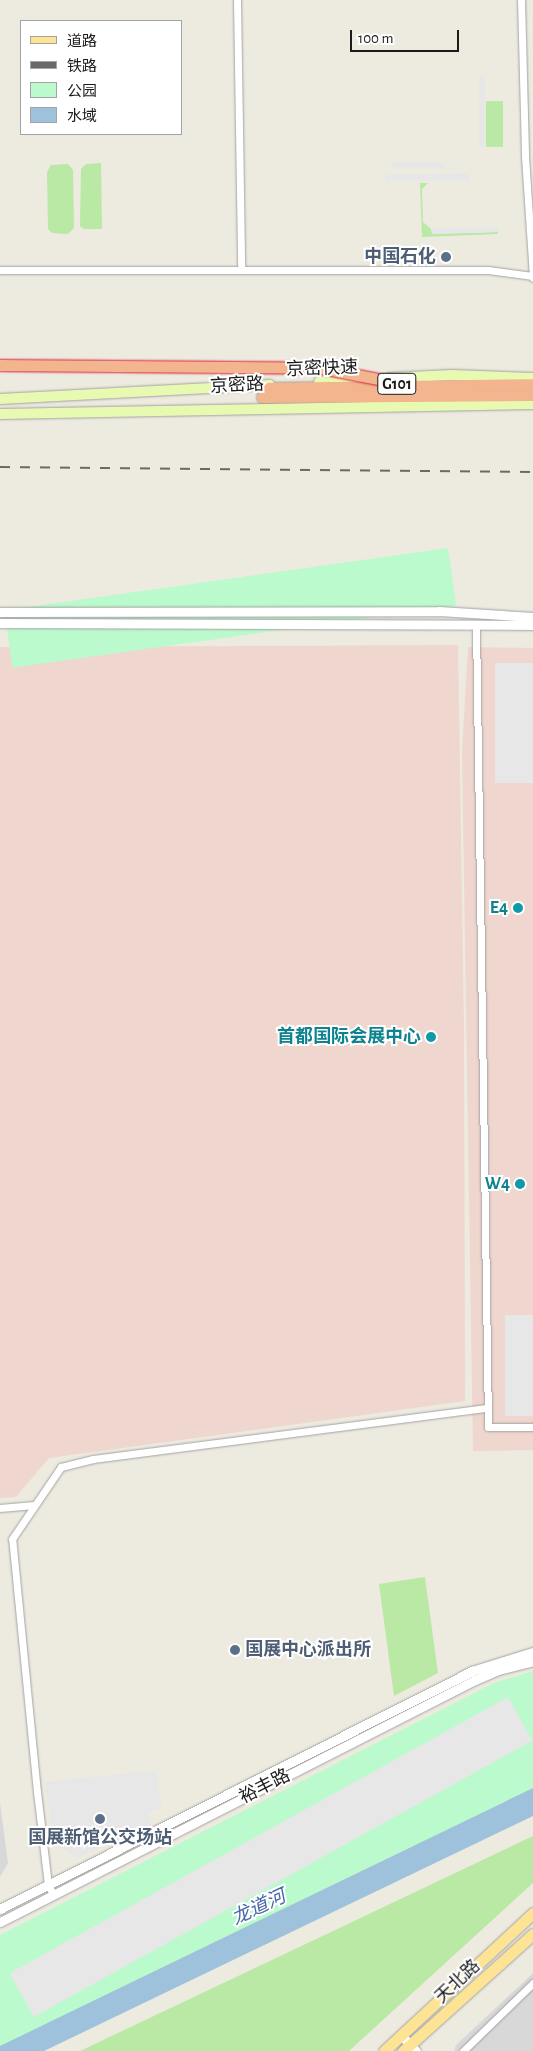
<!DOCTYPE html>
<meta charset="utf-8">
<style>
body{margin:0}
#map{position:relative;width:533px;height:2051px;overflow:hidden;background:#edebe0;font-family:"Alegreya Sans","Noto Sans SC",sans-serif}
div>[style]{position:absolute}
.residential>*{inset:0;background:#d9d8d8}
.commercial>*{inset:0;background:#efd6ce}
.grass>*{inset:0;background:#b9e9a4;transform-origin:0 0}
.park>*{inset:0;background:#bbfacc;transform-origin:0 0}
.parking>*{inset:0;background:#e7e7e7;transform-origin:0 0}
.water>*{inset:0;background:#9fc2dc}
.roads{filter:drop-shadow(0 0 1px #a2a2a2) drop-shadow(0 0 1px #a2a2a2)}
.minor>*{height:7px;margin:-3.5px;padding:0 3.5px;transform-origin:3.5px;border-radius:3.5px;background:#fff}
.tertiary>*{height:9px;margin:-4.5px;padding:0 4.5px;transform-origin:4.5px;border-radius:4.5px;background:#fff}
.secondary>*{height:10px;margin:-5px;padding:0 5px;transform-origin:5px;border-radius:5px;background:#e8fab1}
.primary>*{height:11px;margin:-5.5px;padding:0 5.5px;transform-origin:5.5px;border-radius:5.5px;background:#fde495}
.trunk>*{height:11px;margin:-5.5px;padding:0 5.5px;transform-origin:5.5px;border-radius:5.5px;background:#f2b58d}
.rail>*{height:2px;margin-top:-1px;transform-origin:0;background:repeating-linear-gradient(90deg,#696969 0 10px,transparent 0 20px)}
.bridges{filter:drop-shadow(0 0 1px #d8213c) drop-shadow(0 0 1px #d8213c)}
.trunk-bridge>*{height:11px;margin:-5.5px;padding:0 5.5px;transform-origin:5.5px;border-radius:5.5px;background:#f2b58d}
.dots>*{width:14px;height:14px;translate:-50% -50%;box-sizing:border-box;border:2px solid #fff;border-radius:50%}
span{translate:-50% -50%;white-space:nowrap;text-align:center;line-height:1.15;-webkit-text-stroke:4px #fff;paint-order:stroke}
.shield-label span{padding:1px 4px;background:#fff;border:1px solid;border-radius:4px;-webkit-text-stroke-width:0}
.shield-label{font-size:16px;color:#1b1b1b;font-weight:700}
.service-label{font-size:18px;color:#4e5e75;font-weight:700}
.right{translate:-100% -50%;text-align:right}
.left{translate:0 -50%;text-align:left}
.street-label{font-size:18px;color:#1b1b1b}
.culture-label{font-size:18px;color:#0d838f;font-weight:700}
.water-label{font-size:19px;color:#4766ab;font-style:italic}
.legend{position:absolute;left:20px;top:20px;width:162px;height:115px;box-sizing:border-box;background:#fff;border:1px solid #a4a4a4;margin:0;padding:6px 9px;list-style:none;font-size:15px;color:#1b1b1b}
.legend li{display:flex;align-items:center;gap:10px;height:25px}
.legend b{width:25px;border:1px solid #a4a4a4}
.scale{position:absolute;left:350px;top:30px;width:109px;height:22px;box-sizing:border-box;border:2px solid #1b1b1b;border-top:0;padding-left:6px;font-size:15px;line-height:18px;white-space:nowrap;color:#1b1b1b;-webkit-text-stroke:4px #fff;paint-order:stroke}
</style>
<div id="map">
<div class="residential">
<div style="clip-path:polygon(0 1802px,8px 1863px,0 1877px)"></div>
<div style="clip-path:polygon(533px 1973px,533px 2051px,454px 2051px,456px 2045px)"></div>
</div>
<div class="commercial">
<div style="clip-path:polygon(458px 645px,464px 1029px,465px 1401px,49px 1458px,16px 1497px,0 1498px,0 647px)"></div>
<div style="clip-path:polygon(468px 647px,533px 648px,533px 1450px,473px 1451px,462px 752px)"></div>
</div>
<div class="grass">
<div style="left:486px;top:101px;width:17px;height:46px"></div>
<div style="clip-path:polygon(101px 163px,102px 229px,84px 229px,80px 226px,81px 169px,86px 164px)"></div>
<div style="clip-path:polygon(68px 164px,73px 170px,74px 228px,68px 234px,52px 233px,48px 229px,47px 172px,51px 165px)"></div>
<div style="clip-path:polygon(420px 183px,428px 183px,422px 189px,423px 222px,431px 229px,432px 234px,497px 232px,498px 226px,498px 234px,422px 237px)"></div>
<div style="clip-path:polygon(425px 1577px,438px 1673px,394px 1696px,379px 1584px)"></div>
<div style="clip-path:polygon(533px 1836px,533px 1883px,349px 2051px,80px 2051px)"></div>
</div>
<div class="park">
<div style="left:448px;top:548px;width:58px;height:448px;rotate:82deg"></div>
<div style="clip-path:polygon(533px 1671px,533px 1788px,0 2047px,0 1935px,494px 1683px)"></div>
</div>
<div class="parking">
<div style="left:479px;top:76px;width:6px;height:71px"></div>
<div style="left:444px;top:162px;width:6px;height:52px;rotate:90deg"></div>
<div style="clip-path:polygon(470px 173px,470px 180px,385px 181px,385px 175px)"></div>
<div style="clip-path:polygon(497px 227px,498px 232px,432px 234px,432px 228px)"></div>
<div style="left:533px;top:663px;width:120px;height:38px;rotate:90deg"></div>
<div style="left:505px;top:1315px;width:28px;height:101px"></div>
<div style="left:508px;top:1697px;width:50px;height:570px;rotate:61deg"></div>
<div style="clip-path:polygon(156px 1770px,162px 1808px,148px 1813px,151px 1825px,77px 1858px,54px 1844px,45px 1782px)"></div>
</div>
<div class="water">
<div style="clip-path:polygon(533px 1788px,533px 1816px,44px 2051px,0 2051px,0 2046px)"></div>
</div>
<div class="roads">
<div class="minor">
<div style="left:237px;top:0;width:268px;rotate:89.1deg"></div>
<div style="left:521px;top:0;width:156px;rotate:88.5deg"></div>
<div style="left:525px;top:156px;width:122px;rotate:86.2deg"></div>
<div style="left:0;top:270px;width:488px"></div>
<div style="left:488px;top:270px;width:45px;rotate:7.6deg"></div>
<div style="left:476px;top:624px;width:803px;rotate:89.14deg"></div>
<div style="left:488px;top:1427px;width:45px"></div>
<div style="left:0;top:1508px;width:34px;rotate:-5deg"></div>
<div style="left:53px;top:1894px;width:10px;rotate:-119deg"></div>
<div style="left:48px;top:1885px;width:94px;rotate:-96.7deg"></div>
<div style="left:37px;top:1792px;width:254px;rotate:-95.6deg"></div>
<div style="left:12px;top:1539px;width:87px;rotate:-55.8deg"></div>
<div style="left:61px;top:1467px;width:33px;rotate:-14deg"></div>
<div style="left:93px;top:1459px;width:397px;rotate:-7.4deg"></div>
<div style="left:463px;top:2051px;width:98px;rotate:-44.2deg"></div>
</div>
<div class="tertiary">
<div style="left:0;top:612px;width:439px;rotate:-0.1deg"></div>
<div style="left:439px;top:611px;width:94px;rotate:3.7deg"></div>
<div style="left:0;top:623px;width:533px;rotate:0.21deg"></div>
<div style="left:0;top:1909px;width:529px;rotate:-26.76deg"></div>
<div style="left:472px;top:1671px;width:64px;rotate:-17.3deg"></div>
<div style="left:0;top:1922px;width:533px;rotate:-27deg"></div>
<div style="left:475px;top:1680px;width:25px;rotate:-23deg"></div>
<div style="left:498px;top:1670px;width:36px;rotate:-14deg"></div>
<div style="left:401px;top:2035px;width:22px;rotate:47deg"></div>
</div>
<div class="secondary">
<div style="left:389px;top:378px;width:63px;rotate:-2.7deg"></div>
<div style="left:452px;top:375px;width:81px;rotate:2.1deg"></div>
<div style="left:319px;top:382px;width:48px;rotate:-2.4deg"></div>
<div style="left:0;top:399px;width:270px;rotate:-3deg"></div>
<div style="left:0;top:414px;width:533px;rotate:-1.07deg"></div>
</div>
<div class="primary">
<div style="left:384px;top:2051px;width:203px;rotate:-42.8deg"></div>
<div style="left:403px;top:2051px;width:175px;rotate:-42deg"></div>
</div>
<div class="trunk">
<div style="left:261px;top:388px;width:272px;rotate:-0.8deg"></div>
<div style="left:262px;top:397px;width:271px;rotate:-0.4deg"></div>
</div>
</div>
<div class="rail">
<div style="left:0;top:467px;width:533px;rotate:0.54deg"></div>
</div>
<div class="bridges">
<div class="trunk-bridge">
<div style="left:0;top:365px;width:321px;rotate:0.5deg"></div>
<div style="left:321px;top:368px;width:85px;rotate:10.9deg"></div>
</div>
</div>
<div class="dots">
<div style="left:446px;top:257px;background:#5c6f8a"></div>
<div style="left:518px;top:908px;background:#0f9aa8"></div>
<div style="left:431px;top:1037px;background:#0f9aa8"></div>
<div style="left:520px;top:1184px;background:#0f9aa8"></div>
<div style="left:235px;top:1650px;background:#5c6f8a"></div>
<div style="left:100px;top:1819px;background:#5c6f8a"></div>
</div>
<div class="shield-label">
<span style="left:397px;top:384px">G101</span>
</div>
<div class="service-label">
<span class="right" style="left:436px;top:257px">中国石化</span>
<span class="left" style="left:245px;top:1650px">国展中心派出所</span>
<span style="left:100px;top:1838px">国展新馆公交场站</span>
</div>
<div class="street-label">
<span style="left:322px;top:369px;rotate:-2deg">京密快速</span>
<span style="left:237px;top:386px;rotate:-3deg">京密路</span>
<span style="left:265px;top:1787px;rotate:-27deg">裕丰路</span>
<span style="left:458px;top:1982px;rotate:-43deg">天北路</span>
</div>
<div class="culture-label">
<span class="right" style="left:508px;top:908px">E4</span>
<span class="right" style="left:421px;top:1037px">首都国际会展中心</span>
<span class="right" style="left:510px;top:1184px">W4</span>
</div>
<div class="water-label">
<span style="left:259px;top:1908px;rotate:-25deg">龙道河</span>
</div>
<ul class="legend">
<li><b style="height:6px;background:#fde495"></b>道路</li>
<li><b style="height:6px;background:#696969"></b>铁路</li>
<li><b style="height:14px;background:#bbfacc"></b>公园</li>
<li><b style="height:14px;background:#9fc2dc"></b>水域</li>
</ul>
<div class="scale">100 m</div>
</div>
